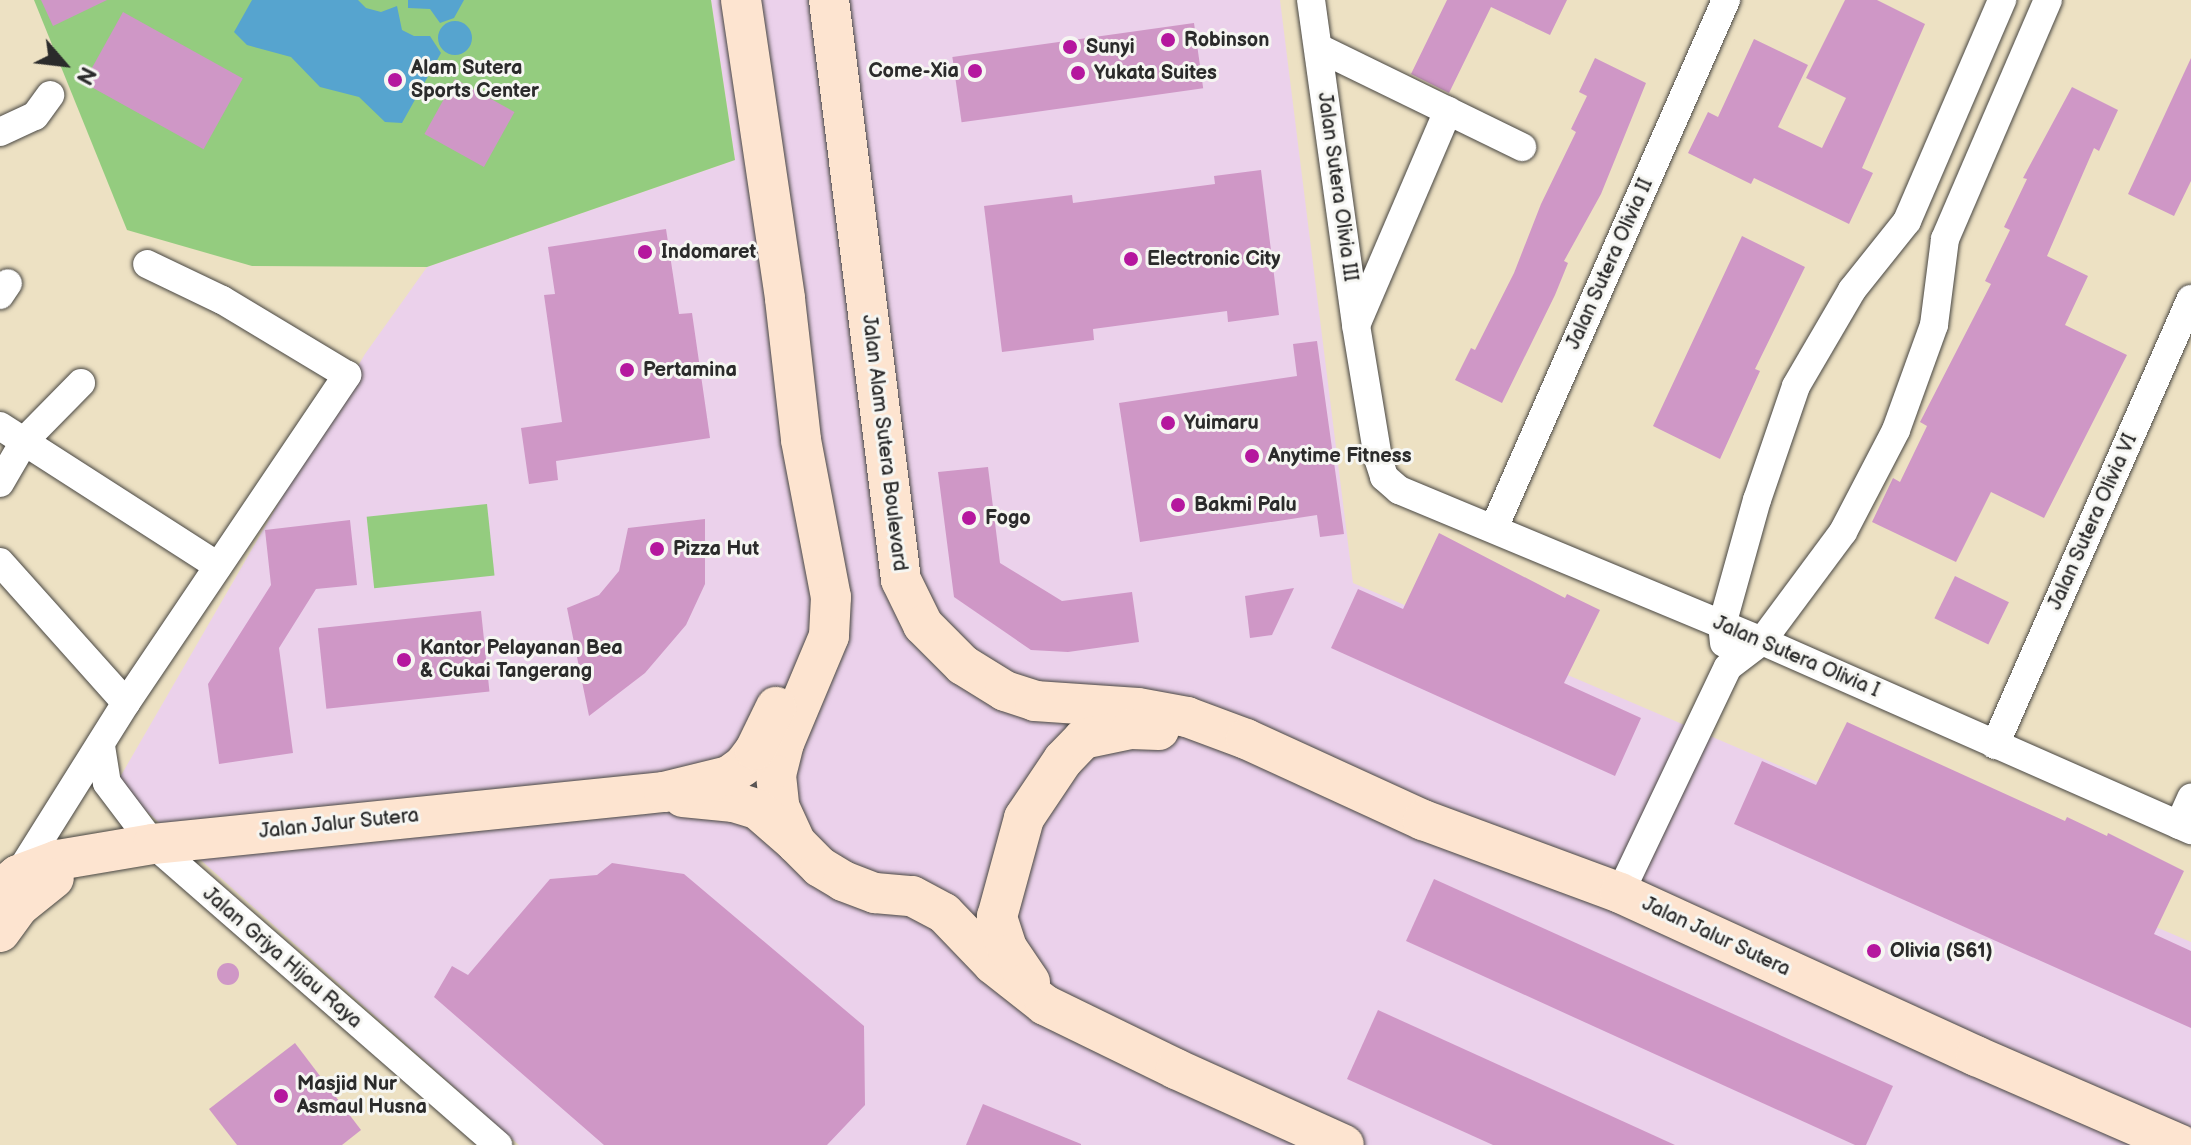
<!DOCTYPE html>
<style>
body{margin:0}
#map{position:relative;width:2191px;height:1145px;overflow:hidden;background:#ede1c3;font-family:"Balsamiq Sans",sans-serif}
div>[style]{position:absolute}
.built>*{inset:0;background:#ebd1eb}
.green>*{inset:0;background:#94cc7f;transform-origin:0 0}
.water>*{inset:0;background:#56a4cf}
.round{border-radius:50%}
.building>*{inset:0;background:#cf97c6;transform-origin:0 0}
.roads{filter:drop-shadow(0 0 2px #484642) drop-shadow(0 0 2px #484642)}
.street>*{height:28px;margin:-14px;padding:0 14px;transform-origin:14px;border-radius:14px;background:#fff}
.secondary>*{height:40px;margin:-20px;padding:0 20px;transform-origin:20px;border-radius:20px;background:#fde4d0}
.dots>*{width:22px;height:22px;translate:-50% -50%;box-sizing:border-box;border:4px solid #f6f6f2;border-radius:50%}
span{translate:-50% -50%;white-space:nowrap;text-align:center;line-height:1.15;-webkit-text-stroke:6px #f6f6f2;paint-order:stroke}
.poi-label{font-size:20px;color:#2b2b2b;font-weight:700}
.left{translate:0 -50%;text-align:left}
.right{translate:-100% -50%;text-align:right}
.street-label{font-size:20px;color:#2b2b2b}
.north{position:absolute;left:24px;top:24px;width:80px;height:80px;-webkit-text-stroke:6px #f6f6f2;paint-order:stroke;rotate:118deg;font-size:22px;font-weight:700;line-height:32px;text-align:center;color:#2b2b2b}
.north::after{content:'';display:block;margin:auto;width:28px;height:36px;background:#2b2b2b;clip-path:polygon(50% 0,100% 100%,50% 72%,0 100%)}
</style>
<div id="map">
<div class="built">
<div style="clip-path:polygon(711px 0,1280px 0,1353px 583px,2191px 942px,2191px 1145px,519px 1145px,116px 784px,365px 354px,427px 267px,735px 160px)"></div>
</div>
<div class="green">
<div style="clip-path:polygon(34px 0,711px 0,735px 160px,427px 267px,252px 266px,127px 230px)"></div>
<div style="left:487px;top:504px;width:72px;height:121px;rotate:84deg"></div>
</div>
<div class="water">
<div style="clip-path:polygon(252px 0,358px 0,366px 8px,381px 12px,397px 6px,402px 30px,414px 36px,430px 36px,441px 53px,402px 123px,385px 122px,359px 97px,320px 87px,291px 57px,247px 45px,234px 32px)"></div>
<div style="clip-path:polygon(408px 0,464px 0,454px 18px,440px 23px,430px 9px,408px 8px)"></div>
<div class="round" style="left:438px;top:21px;width:34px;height:34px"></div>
</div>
<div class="building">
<div style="clip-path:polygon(41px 0,107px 0,53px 26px)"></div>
<div style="clip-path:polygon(1447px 0,1567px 0,1550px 35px,1491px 7px,1449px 93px,1411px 74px)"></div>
<div style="clip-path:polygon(1845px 0,1877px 0,1925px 24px,1862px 168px,1873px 173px,1849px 224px,1754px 178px,1751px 184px,1688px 153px,1708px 112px,1718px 117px,1754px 39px,1808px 65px,1778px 127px,1822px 148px,1846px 98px,1806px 78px)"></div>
<div style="left:123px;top:12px;width:137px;height:81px;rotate:29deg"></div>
<div style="left:1194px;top:23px;width:66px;height:244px;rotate:82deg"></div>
<div style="clip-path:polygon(1595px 58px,1646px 83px,1601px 194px,1564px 261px,1568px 263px,1555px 295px,1502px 403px,1455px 380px,1471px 348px,1475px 350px,1514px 273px,1541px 204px,1576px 132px,1571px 129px,1587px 96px,1579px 92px)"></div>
<div style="clip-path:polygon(2191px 58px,2191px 181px,2174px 216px,2128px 194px)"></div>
<div style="left:455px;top:79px;width:68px;height:63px;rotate:29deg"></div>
<div style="clip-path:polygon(2072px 87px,2118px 110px,2099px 151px,2094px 148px,2047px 256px,2088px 276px,2065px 325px,2127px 355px,2044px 518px,1991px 492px,1956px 562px,1872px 522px,1893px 478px,1900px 482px,1927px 426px,1920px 422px,1991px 284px,1985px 281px,2010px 230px,2004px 227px,2027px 179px,2023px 178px)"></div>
<div style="clip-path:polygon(1261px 170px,1279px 315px,1228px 322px,1227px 311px,1093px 329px,1094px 340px,1002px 352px,984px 206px,1072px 195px,1073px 203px,1215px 184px,1214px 176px)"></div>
<div style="clip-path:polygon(666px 229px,679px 314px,692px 313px,710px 438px,556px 461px,558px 480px,529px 484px,521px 428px,562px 422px,544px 295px,555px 294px,548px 247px)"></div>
<div style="clip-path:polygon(1742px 236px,1805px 267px,1755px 369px,1760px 371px,1720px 459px,1653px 426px)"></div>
<div style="clip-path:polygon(1317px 341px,1344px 534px,1320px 537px,1317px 515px,1140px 542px,1119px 403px,1297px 376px,1293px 344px)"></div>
<div style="clip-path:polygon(988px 467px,1000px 563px,1062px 601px,1132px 592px,1139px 642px,1068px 652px,1031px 650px,954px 597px,938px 472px)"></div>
<div style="clip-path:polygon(705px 519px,705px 584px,686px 625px,645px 673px,589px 716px,567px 608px,599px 595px,619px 571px,628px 528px)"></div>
<div style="clip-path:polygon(350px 520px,357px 585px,316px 589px,279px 648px,293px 753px,219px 764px,208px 684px,271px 585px,265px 530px)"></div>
<div style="clip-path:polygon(1439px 533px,1565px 598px,1567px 594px,1600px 610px,1564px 683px,1641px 718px,1615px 776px,1331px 648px,1358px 589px,1403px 609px)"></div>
<div style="left:1955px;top:576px;width:60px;height:47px;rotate:26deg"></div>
<div style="clip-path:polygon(1294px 588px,1272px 635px,1250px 638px,1245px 596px)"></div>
<div style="left:481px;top:611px;width:81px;height:164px;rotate:84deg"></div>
<div style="clip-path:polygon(1847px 722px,2065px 821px,2067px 817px,2107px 836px,2108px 833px,2184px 871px,2154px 934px,2191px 951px,2191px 1028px,1734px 824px,1762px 761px,1816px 785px)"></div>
<div style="clip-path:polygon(612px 863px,684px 874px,864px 1026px,865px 1105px,827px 1145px,604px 1145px,434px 997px,452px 966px,468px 975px,550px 879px,597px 875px)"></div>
<div style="clip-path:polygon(1434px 879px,1893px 1086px,1866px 1145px,1855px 1145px,1406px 941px)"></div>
<div class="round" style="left:217px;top:963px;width:22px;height:22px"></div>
<div style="clip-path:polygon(1378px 1010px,1675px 1145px,1493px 1145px,1347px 1079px)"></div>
<div style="clip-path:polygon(295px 1043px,361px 1130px,342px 1145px,237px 1145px,209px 1109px)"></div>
<div style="clip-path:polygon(983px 1104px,1081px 1144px,1081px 1145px,966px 1145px)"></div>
</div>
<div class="roads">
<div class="street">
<div style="left:1311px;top:0;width:328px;rotate:82.1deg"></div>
<div style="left:1356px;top:325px;width:135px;rotate:80.6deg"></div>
<div style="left:1378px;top:458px;width:20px;rotate:72deg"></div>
<div style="left:1384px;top:477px;width:20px;rotate:41deg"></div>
<div style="left:1399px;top:490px;width:393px;rotate:22.6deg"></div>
<div style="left:1762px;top:641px;width:469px;rotate:23.8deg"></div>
<div style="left:1319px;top:48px;width:226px;rotate:26deg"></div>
<div style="left:0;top:132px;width:38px;rotate:-25deg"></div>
<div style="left:35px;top:116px;width:26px;rotate:-54deg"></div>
<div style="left:0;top:295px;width:14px;rotate:-56deg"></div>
<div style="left:1357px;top:323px;width:231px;rotate:-66.8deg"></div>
<div style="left:0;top:426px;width:259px;rotate:32.7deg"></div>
<div style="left:0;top:483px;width:50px;rotate:-59.8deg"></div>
<div style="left:25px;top:440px;width:80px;rotate:-45.5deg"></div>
<div style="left:1494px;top:528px;width:577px;rotate:-66.28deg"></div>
<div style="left:0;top:562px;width:189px;rotate:48.2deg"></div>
<div style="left:1724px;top:643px;width:18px;rotate:-96deg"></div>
<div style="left:1722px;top:625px;width:130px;rotate:-74.4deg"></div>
<div style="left:1757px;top:500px;width:120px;rotate:-71.1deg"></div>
<div style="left:1796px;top:386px;width:111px;rotate:-59.7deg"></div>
<div style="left:1852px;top:290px;width:88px;rotate:-51.4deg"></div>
<div style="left:1907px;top:221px;width:241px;rotate:-66.7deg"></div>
<div style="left:1995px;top:745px;width:487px;rotate:-66.3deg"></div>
<div style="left:101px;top:746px;width:37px;rotate:81deg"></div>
<div style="left:107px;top:783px;width:76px;rotate:53deg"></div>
<div style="left:153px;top:844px;width:458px;rotate:41.1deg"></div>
<div style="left:2179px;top:825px;width:30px;rotate:-66deg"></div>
<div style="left:18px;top:875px;width:203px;rotate:-57.9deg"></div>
<div style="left:126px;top:703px;width:396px;rotate:-56deg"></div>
<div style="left:347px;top:375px;width:146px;rotate:-149deg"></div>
<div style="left:222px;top:300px;width:83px;rotate:-154.4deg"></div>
<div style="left:1620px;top:893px;width:250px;rotate:-64.5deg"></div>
<div style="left:1728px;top:667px;width:43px;rotate:-37.4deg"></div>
<div style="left:1762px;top:641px;width:136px;rotate:-53.4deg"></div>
<div style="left:1843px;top:532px;width:115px;rotate:-62.5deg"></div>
<div style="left:1896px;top:430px;width:112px;rotate:-70.1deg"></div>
<div style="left:1934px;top:325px;width:87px;rotate:-82.7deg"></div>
<div style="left:1945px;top:239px;width:260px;rotate:-66.7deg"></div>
</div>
<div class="secondary">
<div style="left:741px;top:0;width:302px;rotate:81.6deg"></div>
<div style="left:785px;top:299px;width:142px;rotate:83.5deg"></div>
<div style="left:801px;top:440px;width:160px;rotate:79.2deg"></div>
<div style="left:831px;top:597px;width:39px;rotate:93deg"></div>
<div style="left:829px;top:636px;width:116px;rotate:112.8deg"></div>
<div style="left:784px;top:743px;width:33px;rotate:104deg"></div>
<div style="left:776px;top:775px;width:31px;rotate:84deg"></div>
<div style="left:779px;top:806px;width:41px;rotate:65.3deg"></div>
<div style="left:796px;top:843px;width:34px;rotate:45deg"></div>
<div style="left:820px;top:867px;width:27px;rotate:31deg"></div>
<div style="left:843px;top:881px;width:34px;rotate:21deg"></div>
<div style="left:875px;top:893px;width:37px;rotate:5deg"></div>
<div style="left:912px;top:896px;width:36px;rotate:28deg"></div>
<div style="left:944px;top:913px;width:71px;rotate:46.1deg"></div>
<div style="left:993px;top:964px;width:66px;rotate:38.3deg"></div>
<div style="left:1045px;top:1005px;width:146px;rotate:26deg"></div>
<div style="left:1176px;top:1069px;width:184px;rotate:24.3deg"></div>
<div style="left:829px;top:0;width:584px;rotate:82.92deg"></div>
<div style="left:901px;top:580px;width:50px;rotate:63.9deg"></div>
<div style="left:923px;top:625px;width:57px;rotate:45deg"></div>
<div style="left:963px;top:665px;width:49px;rotate:31.8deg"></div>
<div style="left:1005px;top:691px;width:32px;rotate:18deg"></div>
<div style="left:1035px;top:701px;width:103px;rotate:3.9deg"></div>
<div style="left:1138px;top:708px;width:50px;rotate:10.4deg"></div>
<div style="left:1187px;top:717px;width:63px;rotate:20.4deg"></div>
<div style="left:1246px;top:739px;width:195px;rotate:24.6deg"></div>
<div style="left:1423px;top:820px;width:210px;rotate:20.3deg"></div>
<div style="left:1620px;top:893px;width:392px;rotate:24.6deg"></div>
<div style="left:1976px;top:1056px;width:223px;rotate:23.5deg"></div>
<div style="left:683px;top:797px;width:51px;rotate:5.6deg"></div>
<div style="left:734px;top:802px;width:24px;rotate:17deg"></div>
<div style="left:757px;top:809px;width:49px;rotate:40.9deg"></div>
<div style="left:0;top:890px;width:23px;rotate:-40deg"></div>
<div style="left:18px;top:875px;width:43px;rotate:-20.6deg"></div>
<div style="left:58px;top:860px;width:96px;rotate:-9.6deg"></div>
<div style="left:153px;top:844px;width:514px;rotate:-5.81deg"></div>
<div style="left:664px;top:792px;width:67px;rotate:-13.8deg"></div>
<div style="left:729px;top:776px;width:17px;rotate:-36deg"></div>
<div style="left:743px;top:766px;width:20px;rotate:-53deg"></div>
<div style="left:755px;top:750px;width:48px;rotate:-64deg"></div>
<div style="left:0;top:932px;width:31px;rotate:-54deg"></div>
<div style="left:18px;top:907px;width:46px;rotate:-38.9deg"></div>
<div style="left:1030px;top:982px;width:41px;rotate:-124.1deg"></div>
<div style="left:1007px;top:948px;width:33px;rotate:-108deg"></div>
<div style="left:997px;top:917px;width:103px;rotate:-74.7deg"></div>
<div style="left:1024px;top:818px;width:70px;rotate:-56.1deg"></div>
<div style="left:1063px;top:760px;width:29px;rotate:-46deg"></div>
<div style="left:1083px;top:739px;width:49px;rotate:-11.8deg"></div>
<div style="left:1131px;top:729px;width:28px;rotate:2deg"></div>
</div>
</div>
<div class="dots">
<div style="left:1168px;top:40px;background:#b5179e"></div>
<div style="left:1070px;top:47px;background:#b5179e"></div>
<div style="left:975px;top:71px;background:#b5179e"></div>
<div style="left:1078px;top:73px;background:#b5179e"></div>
<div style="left:395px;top:80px;background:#b5179e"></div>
<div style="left:645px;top:252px;background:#b5179e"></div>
<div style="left:1131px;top:259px;background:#b5179e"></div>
<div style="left:627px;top:370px;background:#b5179e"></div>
<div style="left:1168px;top:423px;background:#b5179e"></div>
<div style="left:1252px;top:456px;background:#b5179e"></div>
<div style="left:1178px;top:505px;background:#b5179e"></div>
<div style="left:969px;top:518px;background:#b5179e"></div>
<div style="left:657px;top:549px;background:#b5179e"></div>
<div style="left:404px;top:660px;background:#b5179e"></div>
<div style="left:1874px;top:951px;background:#b5179e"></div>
<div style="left:281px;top:1096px;background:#b5179e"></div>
</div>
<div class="poi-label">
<span class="left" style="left:1184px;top:40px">Robinson</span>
<span class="left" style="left:1086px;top:47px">Sunyi</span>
<span class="left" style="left:411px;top:80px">Alam Sutera<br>Sports Center</span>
<span class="right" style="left:959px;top:71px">Come-Xia</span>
<span class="left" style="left:1094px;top:73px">Yukata Suites</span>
<span class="left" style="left:661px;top:252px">Indomaret</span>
<span class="left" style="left:1147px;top:259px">Electronic City</span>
<span class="left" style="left:643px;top:370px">Pertamina</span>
<span class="left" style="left:1184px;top:423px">Yuimaru</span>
<span class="left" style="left:1268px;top:456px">Anytime Fitness</span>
<span class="left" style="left:1194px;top:505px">Bakmi Palu</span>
<span class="left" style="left:985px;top:518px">Fogo</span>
<span class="left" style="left:673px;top:549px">Pizza Hut</span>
<span class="left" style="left:420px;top:660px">Kantor Pelayanan Bea<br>&amp; Cukai Tangerang</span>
<span class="left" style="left:1890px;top:951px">Olivia (S61)</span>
<span class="left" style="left:297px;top:1096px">Masjid Nur<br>Asmaul Husna</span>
</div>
<div class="street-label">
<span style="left:1337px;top:187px;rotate:82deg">Jalan Sutera Olivia III</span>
<span style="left:1610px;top:264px;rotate:-66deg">Jalan Sutera Olivia II</span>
<span style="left:884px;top:443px;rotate:83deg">Jalan Alam Sutera Boulevard</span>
<span style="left:2093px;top:522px;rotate:-66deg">Jalan Sutera Olivia VI</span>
<span style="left:1796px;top:657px;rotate:23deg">Jalan Sutera Olivia I</span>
<span style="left:339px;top:824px;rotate:-6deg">Jalan Jalur Sutera</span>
<span style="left:1716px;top:937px;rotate:25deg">Jalan Jalur Sutera</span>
<span style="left:282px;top:958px;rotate:41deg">Jalan Griya Hijau Raya</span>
</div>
<div class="north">N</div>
</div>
